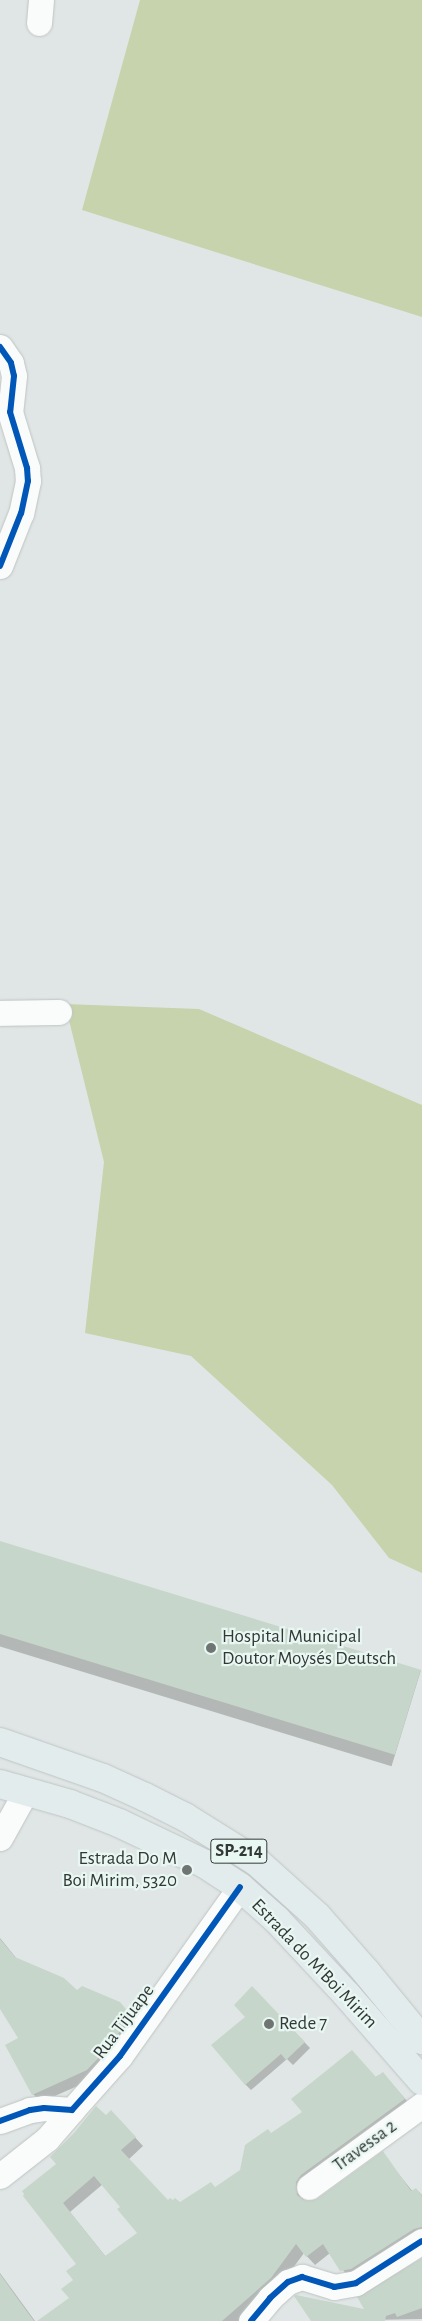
<!DOCTYPE html>
<meta charset="utf-8">
<style>
body{margin:0}
#map{position:relative;width:422px;height:2321px;overflow:hidden;background:#e0e6e5;font-family:"Alegreya Sans",sans-serif}
div>[style]{position:absolute}
.green>*{inset:0;background:#c6d3ac}
.shadow>*{inset:0;background:#0003;transform-origin:0 0}
.building>*{inset:0;background:#c7d6cb;transform-origin:0 0}
.roads{filter:drop-shadow(0 0 1px #bfc4c3) drop-shadow(0 0 1px #bfc4c3)}
.minor>*{height:25px;margin:-12.5px;padding:0 12.5px;transform-origin:12.5px;border-radius:12.5px;background:#fafbfb}
.major>*{height:28px;margin:-14px;padding:0 14px;transform-origin:14px;border-radius:14px;background:#e3eced}
.cycleway>*{height:6px;margin:-3px;padding:0 3px;transform-origin:3px;border-radius:3px;background:#0057b8}
.dots>*{width:14px;height:14px;translate:-50% -50%;box-sizing:border-box;border:2px solid #e9f7f3;border-radius:50%}
span{translate:-50% -50%;white-space:nowrap;text-align:center;line-height:1.15;-webkit-text-stroke:4.5px #e9f7f3;paint-order:stroke}
.shield-label span{padding:1px 4px;background:#e9f7f3;border:1px solid;border-radius:4px;-webkit-text-stroke-width:0}
.shield-label{font-size:18px;color:#323836;font-weight:700}
.poi-label{font-size:19px;color:#323836}
.left{translate:0 -50%;text-align:left}
.right{translate:-100% -50%;text-align:right}
.street-label{font-size:19px;color:#323836}
</style>
<div id="map">
<div class="green">
<div style="clip-path:polygon(140px 0,422px 0,422px 317px,82px 210px)"></div>
<div style="clip-path:polygon(65px 1004px,199px 1009px,422px 1105px,422px 1573px,389px 1558px,332px 1485px,191px 1356px,85px 1333px,104px 1162px)"></div>
</div>
<div class="shadow">
<div style="left:0;top:1542px;width:440px;height:100px;rotate:17deg"></div>
<div style="clip-path:polygon(0 1938px,17px 1959px,77px 1992px,125px 2010px,135px 2021px,96px 2078px,41px 2102px,33px 2094px,19px 2038px,0 2007px)"></div>
<div style="clip-path:polygon(252px 1987px,310px 2048px,293px 2065px,287px 2059px,251px 2090px,245px 2084px,247px 2017px)"></div>
<div style="clip-path:polygon(evenodd,383px 2073px,413px 2108px,304px 2190px,303px 2198px,305px 2202px,318px 2200px,382px 2153px,413px 2192px,416px 2189px,422px 2195px,422px 2237px,350px 2279px,330px 2253px,315px 2265px,304px 2253px,279px 2287px,239px 2321px,39px 2321px,70px 2298px,78px 2264px,24px 2196px,106px 2116px,119px 2120px,143px 2146px,128px 2160px,168px 2202px,180px 2204px,216px 2188px,242px 2170px,271px 2134px,383px 2073px,103px 2184px,122px 2207px,139px 2233px,106px 2257px,70px 2212px,103px 2184px)"></div>
<div style="clip-path:polygon(422px 2259px,422px 2319px,312px 2321px,367px 2311px)"></div>
<div style="clip-path:polygon(0 2273px,35px 2321px,0 2321px)"></div>
</div>
<div class="building">
<div style="left:0;top:1541px;width:440px;height:89px;rotate:17deg"></div>
<div style="clip-path:polygon(0 1939px,15px 1957px,64px 1978px,77px 1990px,82px 1986px,120px 2002px,131px 2015px,109px 2047px,87px 2070px,32px 2095px,5px 2045px,18px 2038px,0 2009px)"></div>
<div style="clip-path:polygon(252px 1986px,305px 2042px,286px 2060px,281px 2054px,245px 2085px,211px 2045px,245px 2017px,234px 2005px)"></div>
<div style="clip-path:polygon(evenodd,352px 2050px,376px 2077px,383px 2072px,405px 2099px,301px 2175px,296px 2182px,297px 2195px,304px 2200px,317px 2199px,383px 2151px,411px 2191px,416px 2188px,422px 2196px,422px 2227px,414px 2229px,351px 2269px,340px 2271px,323px 2244px,306px 2257px,296px 2244px,271px 2278px,222px 2321px,37px 2321px,69px 2298px,61px 2289px,73px 2280px,66px 2271px,76px 2264px,23px 2196px,24px 2194px,22px 2191px,56px 2164px,50px 2157px,74px 2133px,96px 2106px,106px 2115px,111px 2110px,136px 2137px,121px 2150px,168px 2200px,170px 2198px,173px 2200px,175px 2198px,180px 2202px,211px 2182px,215px 2187px,240px 2170px,245px 2145px,268px 2129px,271px 2133px,302px 2112px,291px 2099px,352px 2050px,94px 2176px,120px 2207px,117px 2209px,137px 2233px,105px 2256px,63px 2203px,94px 2176px)"></div>
<div style="clip-path:polygon(422px 2258px,422px 2308px,397px 2317px,395px 2313px,386px 2316px,385px 2321px,311px 2321px,294px 2296px,296px 2295px,364px 2309px,357px 2297px)"></div>
<div style="clip-path:polygon(0 2274px,20px 2302px,34px 2321px,0 2321px)"></div>
</div>
<div class="roads">
<div class="minor">
<div style="left:39px;top:23px;width:23px;rotate:-85deg"></div>
<div style="left:0;top:347px;width:19px;rotate:55deg"></div>
<div style="left:11px;top:363px;width:13px;rotate:77deg"></div>
<div style="left:14px;top:376px;width:36px;rotate:96deg"></div>
<div style="left:10px;top:412px;width:59px;rotate:73.1deg"></div>
<div style="left:27px;top:468px;width:13px;rotate:86deg"></div>
<div style="left:28px;top:481px;width:33px;rotate:102deg"></div>
<div style="left:21px;top:513px;width:57px;rotate:111.6deg"></div>
<div style="left:0;top:1013px;width:59px;rotate:-1deg"></div>
<div style="left:0;top:1838px;width:54px;rotate:-61deg"></div>
<div style="left:0;top:2121px;width:32px;rotate:-20deg"></div>
<div style="left:30px;top:2110px;width:14px;rotate:-8deg"></div>
<div style="left:44px;top:2108px;width:28px;rotate:4deg"></div>
<div style="left:72px;top:2110px;width:72px;rotate:-48.4deg"></div>
<div style="left:120px;top:2056px;width:207px;rotate:-54.6deg"></div>
<div style="left:0;top:2176px;width:60px;rotate:-38.2deg"></div>
<div style="left:47px;top:2139px;width:38px;rotate:-49deg"></div>
<div style="left:309px;top:2187px;width:140px;rotate:-36deg"></div>
<div style="left:251px;top:2321px;width:30px;rotate:-50deg"></div>
<div style="left:270px;top:2298px;width:24px;rotate:-42deg"></div>
<div style="left:288px;top:2282px;width:15px;rotate:-20deg"></div>
<div style="left:302px;top:2277px;width:34px;rotate:17deg"></div>
<div style="left:334px;top:2287px;width:22px;rotate:-10deg"></div>
<div style="left:356px;top:2283px;width:78px;rotate:-32.5deg"></div>
</div>
<div class="major">
<div style="left:0;top:1742px;width:109px;rotate:19.3deg"></div>
<div style="left:103px;top:1778px;width:46px;rotate:24.3deg"></div>
<div style="left:145px;top:1797px;width:45px;rotate:26.6deg"></div>
<div style="left:185px;top:1817px;width:85px;rotate:32deg"></div>
<div style="left:257px;top:1862px;width:81px;rotate:42deg"></div>
<div style="left:317px;top:1916px;width:76px;rotate:48.7deg"></div>
<div style="left:367px;top:1973px;width:87px;rotate:50.6deg"></div>
<div style="left:0;top:1784px;width:73px;rotate:15.9deg"></div>
<div style="left:70px;top:1804px;width:53px;rotate:21.2deg"></div>
<div style="left:119px;top:1823px;width:95px;rotate:25.5deg"></div>
<div style="left:205px;top:1864px;width:42px;rotate:33.3deg"></div>
<div style="left:240px;top:1887px;width:50px;rotate:41.7deg"></div>
<div style="left:277px;top:1920px;width:103px;rotate:47deg"></div>
<div style="left:347px;top:1995px;width:114px;rotate:48.9deg"></div>
</div>
</div>
<div class="cycleway">
<div style="left:0;top:347px;width:19px;rotate:55deg"></div>
<div style="left:11px;top:363px;width:13px;rotate:77deg"></div>
<div style="left:14px;top:376px;width:36px;rotate:96deg"></div>
<div style="left:10px;top:412px;width:59px;rotate:73.1deg"></div>
<div style="left:27px;top:468px;width:13px;rotate:86deg"></div>
<div style="left:28px;top:481px;width:33px;rotate:102deg"></div>
<div style="left:21px;top:513px;width:57px;rotate:111.6deg"></div>
<div style="left:0;top:2121px;width:32px;rotate:-20deg"></div>
<div style="left:30px;top:2110px;width:14px;rotate:-8deg"></div>
<div style="left:44px;top:2108px;width:28px;rotate:4deg"></div>
<div style="left:72px;top:2110px;width:72px;rotate:-48.4deg"></div>
<div style="left:120px;top:2056px;width:207px;rotate:-54.6deg"></div>
<div style="left:251px;top:2321px;width:30px;rotate:-50deg"></div>
<div style="left:270px;top:2298px;width:24px;rotate:-42deg"></div>
<div style="left:288px;top:2282px;width:15px;rotate:-20deg"></div>
<div style="left:302px;top:2277px;width:34px;rotate:17deg"></div>
<div style="left:334px;top:2287px;width:22px;rotate:-10deg"></div>
<div style="left:356px;top:2283px;width:78px;rotate:-32.5deg"></div>
</div>
<div class="dots">
<div style="left:211px;top:1648px;background:#6f7573"></div>
<div style="left:187px;top:1870px;background:#6f7573"></div>
<div style="left:269px;top:2024px;background:#6f7573"></div>
</div>
<div class="shield-label">
<span style="left:239px;top:1851px">SP-214</span>
</div>
<div class="poi-label">
<span class="left" style="left:222px;top:1648px">Hospital Municipal<br>Doutor Moysés Deutsch</span>
<span class="right" style="left:177px;top:1870px">Estrada Do M<br>Boi Mirim, 5320</span>
<span class="left" style="left:279px;top:2024px">Rede 7</span>
</div>
<div class="street-label">
<span style="left:314px;top:1964px;rotate:46deg">Estrada do M'Boi Mirim</span>
<span style="left:124px;top:2022px;rotate:-53deg">Rua Tijuape</span>
<span style="left:365px;top:2146px;rotate:-36deg">Travessa 2</span>
</div>
</div>
